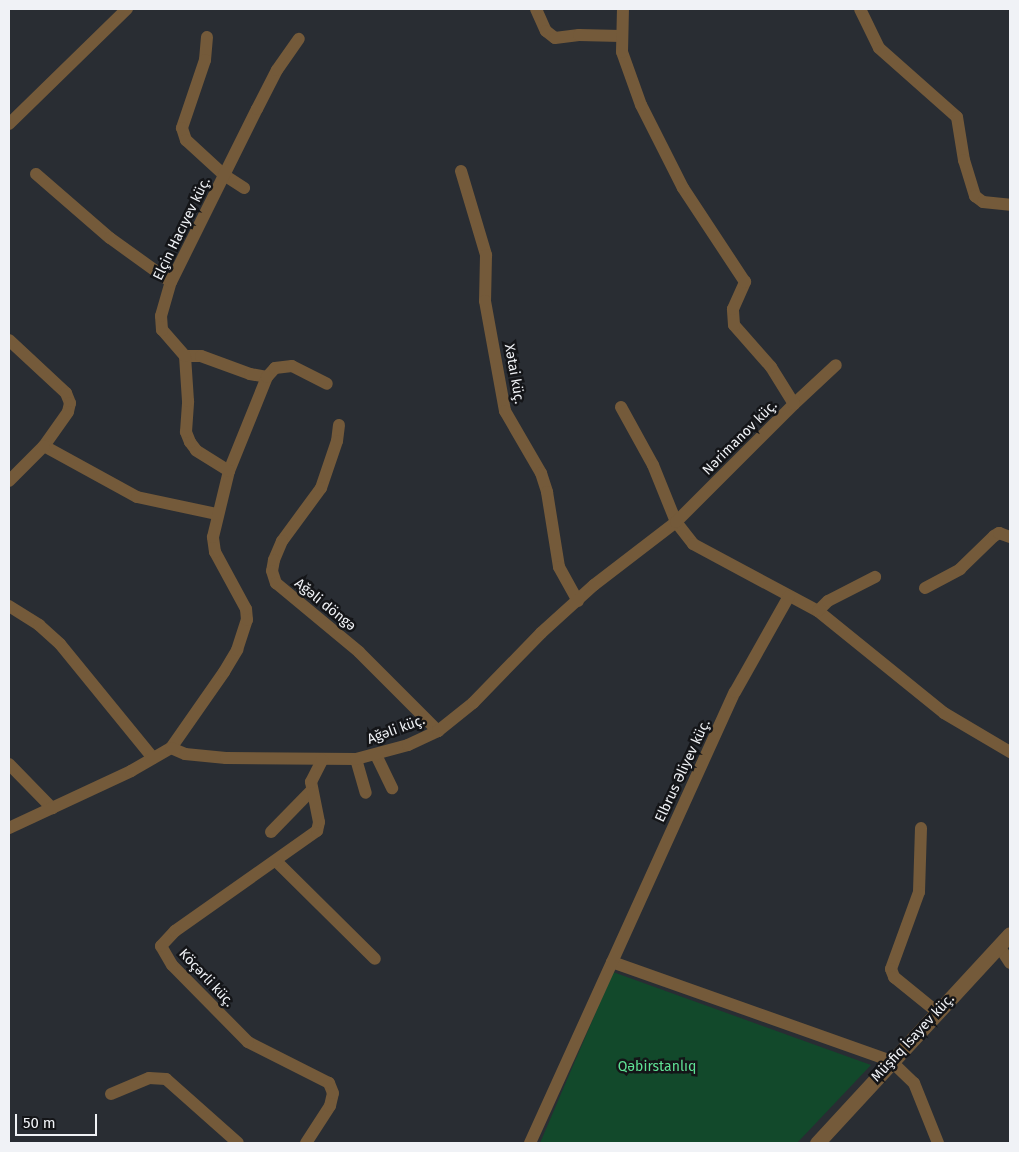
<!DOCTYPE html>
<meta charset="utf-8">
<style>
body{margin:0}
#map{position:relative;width:1019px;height:1152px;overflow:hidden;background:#292d33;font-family:"Fira Sans",sans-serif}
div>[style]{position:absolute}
.green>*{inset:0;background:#12492b}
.minor>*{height:12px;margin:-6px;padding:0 6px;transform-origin:6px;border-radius:6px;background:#745a3a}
.tertiary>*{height:15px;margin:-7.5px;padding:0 7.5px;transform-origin:7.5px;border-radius:7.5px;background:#745a3a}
span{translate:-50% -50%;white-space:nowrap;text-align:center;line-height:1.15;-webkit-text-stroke:5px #141518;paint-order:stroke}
.street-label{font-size:14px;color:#f0f2f6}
.park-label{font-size:14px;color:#5fe195}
.frame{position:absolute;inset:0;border:10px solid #f0f2f6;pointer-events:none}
.scale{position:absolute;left:15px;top:1114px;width:82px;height:22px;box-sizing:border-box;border:2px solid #f0f2f6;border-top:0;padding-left:6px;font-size:15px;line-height:18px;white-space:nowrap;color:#f0f2f6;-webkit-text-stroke:4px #141518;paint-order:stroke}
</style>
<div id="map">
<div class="green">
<div style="clip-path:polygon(613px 972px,871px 1065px,797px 1143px,540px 1143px)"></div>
</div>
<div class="minor">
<div style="left:536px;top:9px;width:24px;rotate:66deg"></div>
<div style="left:546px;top:31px;width:11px;rotate:38deg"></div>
<div style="left:555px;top:38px;width:24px;rotate:-7deg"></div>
<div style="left:579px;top:35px;width:42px;rotate:1.4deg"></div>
<div style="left:860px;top:9px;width:43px;rotate:64deg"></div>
<div style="left:879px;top:48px;width:104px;rotate:41.5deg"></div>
<div style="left:957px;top:117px;width:44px;rotate:80.8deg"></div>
<div style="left:964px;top:160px;width:38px;rotate:73deg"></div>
<div style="left:975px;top:196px;width:10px;rotate:37deg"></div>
<div style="left:983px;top:202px;width:27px;rotate:6deg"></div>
<div style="left:207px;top:37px;width:23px;rotate:95deg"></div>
<div style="left:205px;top:60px;width:72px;rotate:108.7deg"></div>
<div style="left:182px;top:128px;width:13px;rotate:72deg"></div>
<div style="left:186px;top:140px;width:52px;rotate:42.6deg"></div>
<div style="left:224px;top:175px;width:24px;rotate:33deg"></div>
<div style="left:9px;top:124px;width:165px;rotate:-44.3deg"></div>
<div style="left:461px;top:171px;width:88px;rotate:73.4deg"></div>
<div style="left:486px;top:255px;width:46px;rotate:91.2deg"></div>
<div style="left:485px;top:301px;width:112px;rotate:79.7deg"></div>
<div style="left:505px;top:411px;width:72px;rotate:59.9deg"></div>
<div style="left:541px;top:473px;width:20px;rotate:72deg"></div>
<div style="left:547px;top:492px;width:76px;rotate:80.9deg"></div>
<div style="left:559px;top:567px;width:39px;rotate:61deg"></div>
<div style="left:36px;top:174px;width:98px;rotate:40.9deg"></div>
<div style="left:110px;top:238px;width:75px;rotate:35.8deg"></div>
<div style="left:9px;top:340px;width:78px;rotate:42.9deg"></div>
<div style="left:66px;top:393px;width:11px;rotate:68deg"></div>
<div style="left:70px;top:403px;width:9px;rotate:103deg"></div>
<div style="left:68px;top:412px;width:42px;rotate:125.2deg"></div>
<div style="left:44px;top:446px;width:106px;rotate:28.7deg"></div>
<div style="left:137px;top:497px;width:82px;rotate:12deg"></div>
<div style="left:185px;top:356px;width:16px"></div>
<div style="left:201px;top:356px;width:52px;rotate:20.2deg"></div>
<div style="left:250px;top:374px;width:17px;rotate:10deg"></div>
<div style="left:794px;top:404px;width:57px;rotate:-42.9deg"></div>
<div style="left:621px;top:407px;width:66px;rotate:61.1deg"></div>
<div style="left:653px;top:465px;width:61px;rotate:68deg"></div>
<div style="left:676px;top:522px;width:28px;rotate:52deg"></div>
<div style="left:693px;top:544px;width:142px;rotate:28.2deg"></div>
<div style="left:818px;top:611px;width:162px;rotate:39deg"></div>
<div style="left:944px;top:713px;width:77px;rotate:30.6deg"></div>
<div style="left:339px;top:425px;width:16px;rotate:97deg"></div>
<div style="left:337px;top:441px;width:50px;rotate:108.8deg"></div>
<div style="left:321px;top:488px;width:66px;rotate:126.3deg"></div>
<div style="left:282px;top:541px;width:21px;rotate:113deg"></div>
<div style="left:274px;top:560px;width:11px;rotate:100deg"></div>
<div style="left:272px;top:571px;width:13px;rotate:72deg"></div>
<div style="left:276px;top:583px;width:108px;rotate:39.7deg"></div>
<div style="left:359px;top:652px;width:112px;rotate:45deg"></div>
<div style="left:229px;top:471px;width:101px;rotate:-68deg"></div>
<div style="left:267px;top:377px;width:12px;rotate:-48deg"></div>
<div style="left:275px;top:368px;width:17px;rotate:-7deg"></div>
<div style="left:292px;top:366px;width:39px;rotate:27deg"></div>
<div style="left:9px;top:481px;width:49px;rotate:-45deg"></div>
<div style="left:925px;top:588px;width:40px;rotate:-28deg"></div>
<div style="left:960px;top:569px;width:47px;rotate:-44.1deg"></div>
<div style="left:994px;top:536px;width:6px;rotate:-31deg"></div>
<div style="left:999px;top:533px;width:12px;rotate:20deg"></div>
<div style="left:9px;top:606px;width:36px;rotate:32deg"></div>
<div style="left:39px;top:625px;width:28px;rotate:42deg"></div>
<div style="left:60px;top:644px;width:147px;rotate:50.8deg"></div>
<div style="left:818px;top:611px;width:14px;rotate:-45deg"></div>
<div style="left:828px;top:601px;width:53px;rotate:-27.1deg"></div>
<div style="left:171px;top:748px;width:93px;rotate:-55.1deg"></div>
<div style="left:224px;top:672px;width:26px;rotate:-59deg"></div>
<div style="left:237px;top:650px;width:32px;rotate:-72deg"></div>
<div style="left:247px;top:620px;width:11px;rotate:-95deg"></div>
<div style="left:246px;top:609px;width:65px;rotate:-118.5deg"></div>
<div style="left:215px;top:552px;width:15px;rotate:-98deg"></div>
<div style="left:213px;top:537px;width:68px;rotate:-76.4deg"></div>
<div style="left:229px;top:471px;width:39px;rotate:-148deg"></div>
<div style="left:196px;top:450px;width:10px;rotate:-127deg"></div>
<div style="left:190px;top:442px;width:11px;rotate:-112deg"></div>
<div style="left:186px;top:432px;width:31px;rotate:-86deg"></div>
<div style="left:188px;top:401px;width:45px;rotate:-93.8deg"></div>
<div style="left:185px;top:356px;width:35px;rotate:-131deg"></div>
<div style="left:162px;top:330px;width:14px;rotate:-94deg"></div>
<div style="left:161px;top:316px;width:35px;rotate:-74deg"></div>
<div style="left:171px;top:282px;width:193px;rotate:-63.6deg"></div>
<div style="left:257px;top:109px;width:44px;rotate:-62.9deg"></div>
<div style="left:277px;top:70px;width:38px;rotate:-55deg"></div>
<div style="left:376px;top:755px;width:37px;rotate:64deg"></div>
<div style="left:356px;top:759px;width:35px;rotate:74deg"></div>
<div style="left:9px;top:764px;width:62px;rotate:45.7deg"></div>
<div style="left:9px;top:828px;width:135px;rotate:-25deg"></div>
<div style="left:131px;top:771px;width:46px;rotate:-29.9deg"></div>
<div style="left:171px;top:748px;width:15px;rotate:23deg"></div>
<div style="left:185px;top:754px;width:41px;rotate:5.6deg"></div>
<div style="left:226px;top:758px;width:130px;rotate:0.4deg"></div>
<div style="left:356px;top:759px;width:54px;rotate:-15.1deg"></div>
<div style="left:408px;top:745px;width:33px;rotate:-25deg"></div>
<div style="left:438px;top:731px;width:45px;rotate:-38.7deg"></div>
<div style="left:473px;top:703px;width:98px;rotate:-45.8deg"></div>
<div style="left:541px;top:633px;width:72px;rotate:-42.2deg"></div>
<div style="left:594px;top:585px;width:103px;rotate:-37.5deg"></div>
<div style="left:676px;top:522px;width:167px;rotate:-45deg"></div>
<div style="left:794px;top:404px;width:44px;rotate:-121.9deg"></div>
<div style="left:771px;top:367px;width:56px;rotate:-131.4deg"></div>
<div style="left:734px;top:325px;width:16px;rotate:-94deg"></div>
<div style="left:733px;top:309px;width:30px;rotate:-66deg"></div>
<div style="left:745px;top:282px;width:113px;rotate:-123.4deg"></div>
<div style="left:683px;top:188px;width:93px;rotate:-116.8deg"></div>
<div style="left:641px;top:105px;width:56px;rotate:-109.7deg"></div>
<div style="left:622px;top:52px;width:43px;rotate:-88.7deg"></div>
<div style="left:921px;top:828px;width:64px;rotate:91.8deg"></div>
<div style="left:919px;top:892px;width:82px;rotate:110deg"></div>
<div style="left:891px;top:969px;width:9px;rotate:69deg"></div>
<div style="left:894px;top:977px;width:55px;rotate:39.1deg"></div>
<div style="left:271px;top:832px;width:56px;rotate:-45.7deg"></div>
<div style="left:276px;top:861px;width:139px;rotate:44.7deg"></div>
<div style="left:999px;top:946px;width:20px;rotate:57deg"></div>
<div style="left:612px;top:962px;width:296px;rotate:19.5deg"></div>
<div style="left:891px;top:1061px;width:32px;rotate:44deg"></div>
<div style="left:914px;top:1083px;width:65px;rotate:68.2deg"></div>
<div style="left:111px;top:1094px;width:41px;rotate:-22.8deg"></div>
<div style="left:149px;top:1078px;width:17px;rotate:3deg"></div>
<div style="left:166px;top:1079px;width:96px;rotate:41.6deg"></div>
<div style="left:306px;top:1143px;width:44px;rotate:-57deg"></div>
<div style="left:330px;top:1106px;width:13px;rotate:-77deg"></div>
<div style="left:333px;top:1093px;width:11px;rotate:-112deg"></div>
<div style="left:329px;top:1083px;width:91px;rotate:-153.2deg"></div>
<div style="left:248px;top:1042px;width:108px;rotate:-134.6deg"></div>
<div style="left:172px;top:965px;width:22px;rotate:-120deg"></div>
<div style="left:161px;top:946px;width:21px;rotate:-47deg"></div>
<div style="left:175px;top:931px;width:174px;rotate:-35.2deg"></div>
<div style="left:317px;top:831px;width:9px;rotate:-77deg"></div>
<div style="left:319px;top:822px;width:41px;rotate:-101.3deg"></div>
<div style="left:311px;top:782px;width:25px;rotate:-63deg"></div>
<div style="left:530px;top:1143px;width:495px;rotate:-65.6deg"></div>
<div style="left:735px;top:692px;width:110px;rotate:-60.6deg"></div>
</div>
<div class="tertiary">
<div style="left:817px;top:1143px;width:284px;rotate:-47.3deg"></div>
</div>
<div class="street-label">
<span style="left:182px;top:229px;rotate:-64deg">Elçin Hacıyev küç.</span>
<span style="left:514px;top:374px;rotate:80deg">Xətai küç.</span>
<span style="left:740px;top:438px;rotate:-45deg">Nərimanov küç.</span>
<span style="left:325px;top:605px;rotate:39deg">Ağəli döngə</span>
<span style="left:396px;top:730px;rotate:-20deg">Ağəli küç.</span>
<span style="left:683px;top:771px;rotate:-65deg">Elbrus Əliyev küç.</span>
<span style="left:206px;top:978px;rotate:47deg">Köçərli küç.</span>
<span style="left:913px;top:1038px;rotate:-47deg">Müşfiq İsayev küç.</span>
</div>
<div class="park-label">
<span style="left:657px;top:1067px">Qəbirstanlıq</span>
</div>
<div class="frame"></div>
<div class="scale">50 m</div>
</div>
